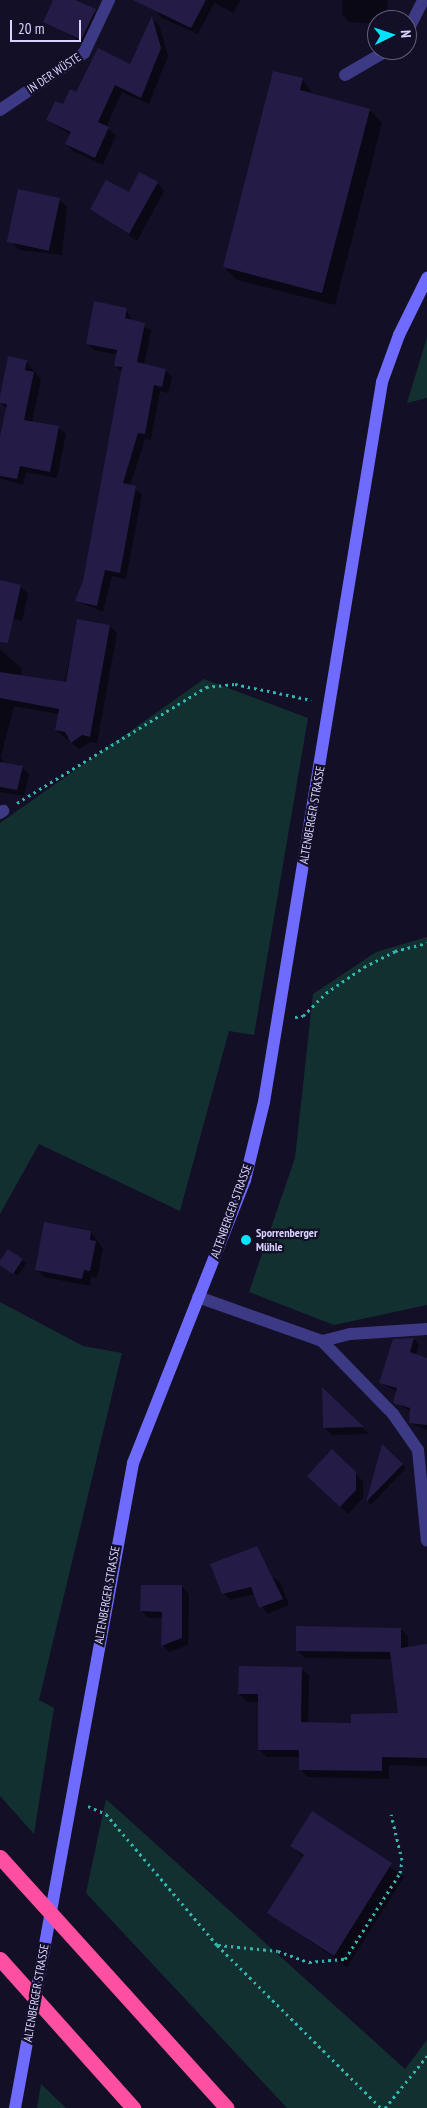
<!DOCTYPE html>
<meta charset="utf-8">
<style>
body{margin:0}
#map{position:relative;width:427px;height:2108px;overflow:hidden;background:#130f26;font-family:"PT Sans Narrow",sans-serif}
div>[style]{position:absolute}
.green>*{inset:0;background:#12302f}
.shadow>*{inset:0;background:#0007;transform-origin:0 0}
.building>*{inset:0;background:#241b47;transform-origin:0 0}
.path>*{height:3px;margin-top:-1.5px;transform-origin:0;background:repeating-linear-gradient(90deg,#2fb8b0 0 2.5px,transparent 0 6.5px)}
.service>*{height:12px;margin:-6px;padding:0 6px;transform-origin:6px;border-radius:6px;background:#3d3a85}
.minor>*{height:12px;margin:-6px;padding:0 6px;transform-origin:6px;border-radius:6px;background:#3d3a85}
.secondary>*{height:12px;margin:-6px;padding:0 6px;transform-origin:6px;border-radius:6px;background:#6f6bff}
.motorway>*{height:15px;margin:-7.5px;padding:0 7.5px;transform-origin:7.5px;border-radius:7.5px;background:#ff4fa3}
.dots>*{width:14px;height:14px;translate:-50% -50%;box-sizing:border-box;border:2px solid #130f26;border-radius:50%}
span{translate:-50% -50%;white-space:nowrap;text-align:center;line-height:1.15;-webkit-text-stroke:4.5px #130f26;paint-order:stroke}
.street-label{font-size:12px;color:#d9d4ff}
.poi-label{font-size:12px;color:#d9d4ff;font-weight:700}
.left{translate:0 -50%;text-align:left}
.north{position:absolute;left:367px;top:10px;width:50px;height:50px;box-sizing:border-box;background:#130f26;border:1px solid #625e7d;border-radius:50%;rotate:86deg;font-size:14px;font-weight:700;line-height:20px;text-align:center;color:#d9d4ff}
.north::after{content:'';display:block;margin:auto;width:18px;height:22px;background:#00e5ff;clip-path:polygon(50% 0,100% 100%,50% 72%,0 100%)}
.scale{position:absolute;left:10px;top:20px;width:71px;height:22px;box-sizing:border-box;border:2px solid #d9d4ff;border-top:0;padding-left:6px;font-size:15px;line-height:18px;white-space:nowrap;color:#d9d4ff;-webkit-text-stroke:4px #130f26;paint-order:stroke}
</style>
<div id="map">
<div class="green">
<div style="clip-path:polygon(427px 337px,427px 398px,407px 403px)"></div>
<div style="clip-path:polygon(204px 679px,308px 718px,254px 1035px,229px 1031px,180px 1211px,39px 1144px,0 1214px,0 823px)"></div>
<div style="clip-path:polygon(427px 937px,427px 1305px,334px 1325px,249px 1292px,295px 1158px,313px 994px,376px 952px)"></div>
<div style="clip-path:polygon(0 1302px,83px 1346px,122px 1353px,39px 1700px,54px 1708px,34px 1834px,0 1796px)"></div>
<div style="clip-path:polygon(106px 1799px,405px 2069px,427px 2040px,427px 2108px,287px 2108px,86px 1893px)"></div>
<div style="clip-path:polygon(41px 2084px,66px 2108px,37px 2108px)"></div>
</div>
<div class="shadow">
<div style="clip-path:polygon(55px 0,72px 0,102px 18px,89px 46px,45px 22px)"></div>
<div style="clip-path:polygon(156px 0,240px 0,234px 13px,214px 3px,198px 34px,162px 18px,155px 10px)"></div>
<div style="clip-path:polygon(343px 0,388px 0,386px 20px,377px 20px,377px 24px,349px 22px,342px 14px)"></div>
<div style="clip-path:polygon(152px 18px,159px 25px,168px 56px,149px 104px,122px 92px,106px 127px,116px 135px,103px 165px,73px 151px,66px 144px,71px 135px,47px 120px,77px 94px,131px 65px)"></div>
<div style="clip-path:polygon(302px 79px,314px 95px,370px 110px,382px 123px,335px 305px,237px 280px,224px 267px)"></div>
<div style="clip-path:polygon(157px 183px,164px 191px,137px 241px,92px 209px)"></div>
<div style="clip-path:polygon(60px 200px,67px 207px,62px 255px,20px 250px,12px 243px)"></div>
<div style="clip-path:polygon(126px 309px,132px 321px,151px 330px,144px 365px,165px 370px,172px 377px,168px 393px,160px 391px,151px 440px,145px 439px,130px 486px,142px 494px,126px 579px,112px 576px,103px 612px,77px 601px,84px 582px,122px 372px,115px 365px,118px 355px,94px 350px,87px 343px)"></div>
<div style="clip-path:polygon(26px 361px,41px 380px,32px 422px,59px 428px,66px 434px,57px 478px,26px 472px,23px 485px,0 478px,7px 409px,0 402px)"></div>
<div style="clip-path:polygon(0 581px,20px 586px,28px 594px,22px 621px,0 615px)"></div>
<div style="clip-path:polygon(78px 620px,110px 626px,117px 633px,97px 743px,90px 742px,79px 749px,56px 730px,59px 714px,14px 706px,1px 756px,4px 764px,22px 767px,29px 774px,24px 796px,0 792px,0 649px,22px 669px,20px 677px,64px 685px)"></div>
<div style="clip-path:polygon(91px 1232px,103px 1249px,97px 1278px,91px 1276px,90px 1286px,44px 1277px,36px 1269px)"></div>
<div style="left:8px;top:1251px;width:22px;height:15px;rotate:34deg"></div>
<div style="clip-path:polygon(414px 1339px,419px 1345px,416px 1356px,427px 1360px,427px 1430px,410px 1423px,411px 1412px,395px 1402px,397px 1392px,380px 1382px)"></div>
<div style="clip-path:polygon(324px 1390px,369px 1434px,332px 1435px,324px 1427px)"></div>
<div style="clip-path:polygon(383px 1446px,406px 1468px,371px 1505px,368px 1502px)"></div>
<div style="clip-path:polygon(332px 1451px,363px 1481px,363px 1498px,348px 1514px,316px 1483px)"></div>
<div style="clip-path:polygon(256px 1548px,271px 1576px,280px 1582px,289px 1605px,267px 1614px,255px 1594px,230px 1600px,223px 1593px)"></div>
<div style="clip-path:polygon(182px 1587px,189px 1594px,188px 1645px,169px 1652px,163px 1645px,163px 1618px,148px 1618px,142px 1611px)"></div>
<div style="clip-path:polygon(401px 1629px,408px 1637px,408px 1648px,427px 1645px,427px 1766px,389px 1765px,389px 1779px,308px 1777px,300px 1769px,300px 1757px,267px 1757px,259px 1749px,259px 1702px,247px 1702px,239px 1694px,301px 1668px,309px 1676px,308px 1723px,352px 1724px,399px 1714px,393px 1659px,305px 1658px,297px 1650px)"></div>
<div style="clip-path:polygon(312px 1813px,404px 1877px,347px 1967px,269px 1913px,304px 1858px,291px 1846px)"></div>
</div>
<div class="building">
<div style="clip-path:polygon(53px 0,75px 0,96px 9px,81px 40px,43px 22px)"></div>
<div style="clip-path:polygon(133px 0,206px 0,191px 28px)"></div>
<div style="clip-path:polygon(152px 16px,161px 48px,141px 98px,115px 85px,98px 122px,109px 127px,95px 158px,65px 144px,71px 132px,46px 120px,55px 101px,63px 104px,70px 89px,76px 92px,98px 48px,130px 64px)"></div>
<div style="clip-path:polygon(273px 71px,303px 78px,300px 90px,370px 109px,322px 293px,223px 267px)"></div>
<div style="clip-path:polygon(139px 172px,158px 182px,129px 234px,90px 209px,106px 180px,129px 192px)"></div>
<div style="left:18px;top:189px;width:43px;height:54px;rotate:12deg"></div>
<div style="clip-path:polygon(94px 301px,127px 308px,125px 318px,145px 323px,137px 362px,166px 369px,162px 387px,154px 385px,145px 434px,138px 433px,123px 483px,136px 486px,120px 573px,105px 570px,97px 606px,75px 601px,83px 581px,122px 367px,114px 366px,117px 350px,86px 344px)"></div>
<div style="clip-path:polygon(8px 356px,27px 360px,25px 370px,34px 372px,24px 420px,59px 426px,50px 472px,20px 466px,17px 479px,0 476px,0 436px,7px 404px,0 403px,0 396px)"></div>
<div style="clip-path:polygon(0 580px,21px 585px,8px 643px,0 642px)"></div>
<div style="clip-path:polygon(77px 619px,110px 625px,90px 737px,82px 735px,71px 743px,65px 732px,55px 730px,59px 709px,0 698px,0 672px,66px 682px)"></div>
<div style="clip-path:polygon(0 762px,23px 766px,17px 790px,0 787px)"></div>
<div style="clip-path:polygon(44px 1222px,91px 1231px,90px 1240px,96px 1241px,90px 1271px,84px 1270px,82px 1279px,35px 1270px)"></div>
<div style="left:8px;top:1249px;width:18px;height:18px;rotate:34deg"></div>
<div style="clip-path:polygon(414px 1338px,410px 1352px,427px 1358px,427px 1425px,409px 1423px,410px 1408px,393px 1403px,397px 1388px,379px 1383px,393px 1339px)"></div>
<div style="clip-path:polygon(322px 1387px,364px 1427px,323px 1428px)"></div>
<div style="clip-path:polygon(382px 1444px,403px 1464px,366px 1502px)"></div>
<div style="clip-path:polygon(332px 1449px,356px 1472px,356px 1490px,340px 1507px,307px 1476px)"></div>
<div style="clip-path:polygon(257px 1546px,283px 1599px,259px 1608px,251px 1587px,222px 1594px,210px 1564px)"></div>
<div style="clip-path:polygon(141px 1585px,182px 1585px,182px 1638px,161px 1646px,162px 1612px,140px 1611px)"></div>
<div style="clip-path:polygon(296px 1626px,401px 1628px,401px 1648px,427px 1644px,427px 1758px,382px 1757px,382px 1771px,299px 1770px,299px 1750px,258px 1750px,258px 1694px,238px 1694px,239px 1666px,302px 1667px,301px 1722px,351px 1723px,351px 1714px,398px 1713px,390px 1652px,296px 1651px)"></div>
<div style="clip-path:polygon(312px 1811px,392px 1863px,334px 1956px,267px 1913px,304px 1855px,290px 1846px)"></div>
</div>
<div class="path">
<div style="left:17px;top:803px;width:222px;rotate:-31.5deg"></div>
<div style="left:206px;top:687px;width:29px;rotate:-6deg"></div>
<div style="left:235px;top:684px;width:78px;rotate:11.9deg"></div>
<div style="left:295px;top:1017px;width:8px;rotate:-7deg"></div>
<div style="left:303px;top:1016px;width:33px;rotate:-45deg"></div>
<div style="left:326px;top:993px;width:46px;rotate:-34.4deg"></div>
<div style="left:364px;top:967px;width:35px;rotate:-27deg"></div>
<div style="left:395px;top:951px;width:33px;rotate:-14deg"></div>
<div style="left:88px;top:1806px;width:20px;rotate:24deg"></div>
<div style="left:106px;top:1814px;width:172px;rotate:49.7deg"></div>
<div style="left:217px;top:1945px;width:231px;rotate:44.8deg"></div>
<div style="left:218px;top:1945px;width:60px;rotate:5.7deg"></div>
<div style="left:278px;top:1951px;width:33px;rotate:20deg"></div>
<div style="left:309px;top:1962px;width:36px;rotate:-5deg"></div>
<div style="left:345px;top:1959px;width:102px;rotate:-57.4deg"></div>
<div style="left:400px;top:1873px;width:13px;rotate:-81deg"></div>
<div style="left:402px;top:1860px;width:47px;rotate:-103.4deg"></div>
<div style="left:385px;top:2108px;width:67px;rotate:-51.1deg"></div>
</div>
<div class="service">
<div style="left:407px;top:32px;width:36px;rotate:-63deg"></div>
<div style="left:345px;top:75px;width:50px;rotate:-30.2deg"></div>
</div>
<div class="minor">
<div style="left:0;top:110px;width:102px;rotate:-34.2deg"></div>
<div style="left:84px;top:53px;width:59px;rotate:-64.7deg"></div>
<div style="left:0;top:813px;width:4px;rotate:-34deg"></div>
<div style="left:198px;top:1297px;width:132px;rotate:19.5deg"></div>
<div style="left:322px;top:1341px;width:30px;rotate:-14deg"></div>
<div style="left:351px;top:1334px;width:76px;rotate:-3.8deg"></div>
<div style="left:322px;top:1341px;width:102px;rotate:45.8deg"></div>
<div style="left:393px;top:1414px;width:44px;rotate:55.2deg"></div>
<div style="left:418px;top:1450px;width:91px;rotate:84.4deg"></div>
</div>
<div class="secondary">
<div style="left:15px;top:2108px;width:656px;rotate:-79.63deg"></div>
<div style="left:133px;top:1463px;width:304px;rotate:-68.4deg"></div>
<div style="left:245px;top:1180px;width:80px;rotate:-76.3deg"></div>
<div style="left:264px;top:1102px;width:730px;rotate:-80.69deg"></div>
<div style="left:382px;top:382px;width:50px;rotate:-70.1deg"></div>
<div style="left:399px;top:335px;width:64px;rotate:-63.8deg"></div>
</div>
<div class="motorway">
<div style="left:0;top:1857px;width:338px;rotate:47.9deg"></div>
<div style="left:0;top:1959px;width:200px;rotate:48.2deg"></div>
</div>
<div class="dots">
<div style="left:246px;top:1240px;background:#00e5ff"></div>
</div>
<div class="street-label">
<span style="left:54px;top:73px;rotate:-34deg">IN DER WÜSTE</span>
<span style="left:312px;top:815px;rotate:-80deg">ALTENBERGER STRASSE</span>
<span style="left:231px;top:1211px;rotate:-70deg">ALTENBERGER STRASSE</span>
<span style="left:107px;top:1595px;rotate:-80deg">ALTENBERGER STRASSE</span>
<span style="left:36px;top:1993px;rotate:-80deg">ALTENBERGER STRASSE</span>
</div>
<div class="poi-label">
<span class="left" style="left:256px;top:1240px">Sporrenberger<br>Mühle</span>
</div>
<div class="north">N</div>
<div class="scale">20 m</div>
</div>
